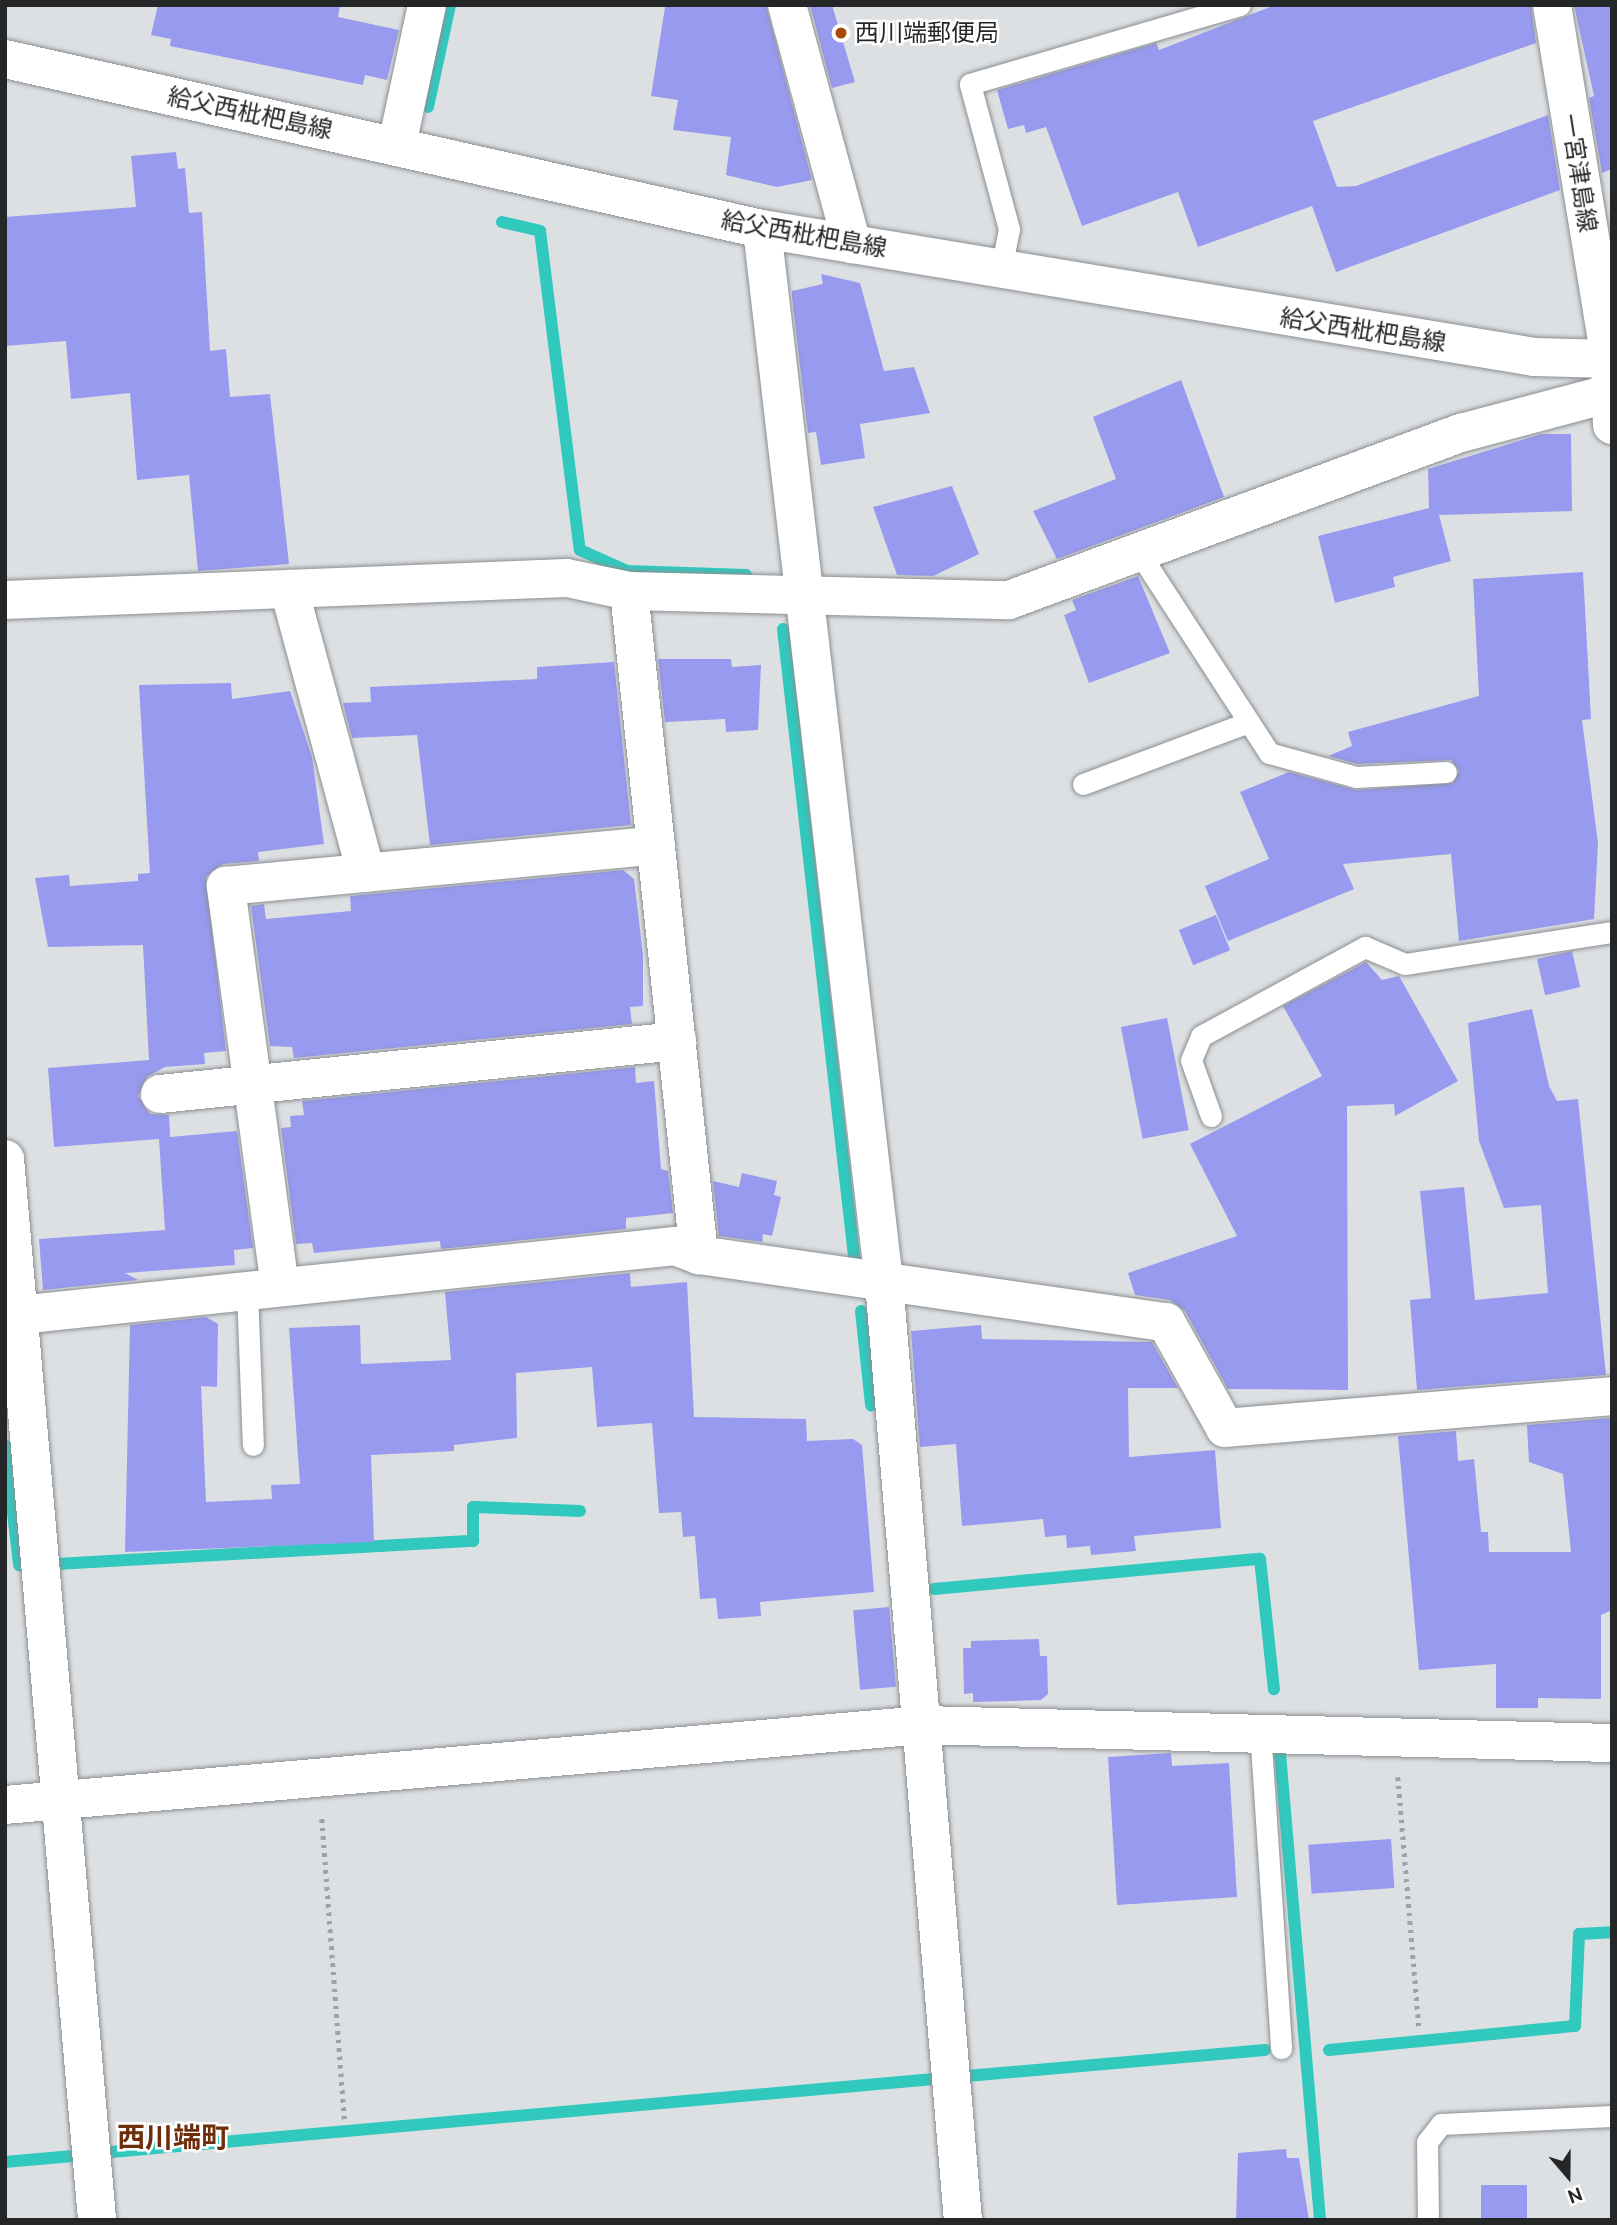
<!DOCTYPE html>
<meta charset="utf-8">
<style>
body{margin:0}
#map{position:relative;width:1617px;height:2225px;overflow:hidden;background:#dde0e3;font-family:Ubuntu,"Noto Sans JP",sans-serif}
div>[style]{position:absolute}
.stream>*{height:12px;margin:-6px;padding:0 6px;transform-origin:6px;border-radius:6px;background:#31c8be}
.building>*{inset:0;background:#979aee;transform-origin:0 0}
.path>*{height:4.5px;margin-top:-2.25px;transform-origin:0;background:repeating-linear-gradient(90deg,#9fa1a4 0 3.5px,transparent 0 8.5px)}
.roads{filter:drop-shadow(0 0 2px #8b8e91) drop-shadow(0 0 2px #8b8e91)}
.lane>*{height:21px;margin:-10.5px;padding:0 10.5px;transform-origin:10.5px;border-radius:10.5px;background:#fff}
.street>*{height:38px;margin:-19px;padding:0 19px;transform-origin:19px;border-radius:19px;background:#fff}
.secondary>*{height:38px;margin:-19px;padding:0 19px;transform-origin:19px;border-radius:19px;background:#fff}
.dots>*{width:19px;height:19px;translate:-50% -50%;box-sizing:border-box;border:4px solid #fff;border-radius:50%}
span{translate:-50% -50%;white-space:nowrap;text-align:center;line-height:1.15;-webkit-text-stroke:5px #fff;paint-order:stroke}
.poi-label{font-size:24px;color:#252628}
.left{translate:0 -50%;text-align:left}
.street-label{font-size:24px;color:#252628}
.quarter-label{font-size:28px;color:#6d2e0b;font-weight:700}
.frame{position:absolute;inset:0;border:7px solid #252628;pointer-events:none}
.north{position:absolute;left:1533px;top:2141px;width:70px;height:70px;-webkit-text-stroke:5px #fff;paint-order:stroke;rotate:160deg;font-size:19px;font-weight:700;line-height:28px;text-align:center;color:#252628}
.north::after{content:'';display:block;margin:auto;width:24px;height:32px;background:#252628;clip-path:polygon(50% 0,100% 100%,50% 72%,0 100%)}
</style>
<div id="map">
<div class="stream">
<div style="left:428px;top:107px;width:104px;rotate:-77.8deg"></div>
<div style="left:502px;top:222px;width:39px;rotate:13deg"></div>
<div style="left:540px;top:231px;width:321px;rotate:82.9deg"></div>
<div style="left:580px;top:550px;width:51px;rotate:24.1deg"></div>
<div style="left:627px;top:571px;width:119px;rotate:1.9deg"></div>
<div style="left:783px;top:629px;width:631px;rotate:83.54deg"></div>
<div style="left:861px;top:1311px;width:95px;rotate:83.9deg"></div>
<div style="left:5px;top:1445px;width:121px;rotate:83.3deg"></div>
<div style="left:56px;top:1564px;width:418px;rotate:-3.2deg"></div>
<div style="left:473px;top:1541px;width:34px;rotate:-90deg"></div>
<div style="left:473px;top:1507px;width:107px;rotate:2.1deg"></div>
<div style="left:934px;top:1589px;width:327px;rotate:-5.3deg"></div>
<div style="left:1260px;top:1559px;width:131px;rotate:83.9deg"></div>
<div style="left:1280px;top:1753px;width:469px;rotate:85.1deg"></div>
<div style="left:1329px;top:2050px;width:247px;rotate:-5.6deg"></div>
<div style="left:1575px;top:2026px;width:92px;rotate:-87.5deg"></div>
<div style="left:1579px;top:1934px;width:33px;rotate:-3deg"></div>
<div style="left:967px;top:2076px;width:299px;rotate:-5deg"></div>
<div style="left:111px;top:2152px;width:826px;rotate:-5.07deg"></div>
<div style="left:5px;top:2162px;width:68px;rotate:-5deg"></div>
</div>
<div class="building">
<div style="clip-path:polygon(158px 5px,340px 5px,338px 17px,399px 30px,387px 80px,365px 75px,363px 85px,170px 46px,171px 39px,151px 35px)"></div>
<div style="clip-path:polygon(766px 5px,812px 180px,777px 187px,726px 175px,731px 137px,673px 130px,678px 100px,651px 96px,665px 7px)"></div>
<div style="clip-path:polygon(810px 5px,832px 5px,855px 82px,832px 88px)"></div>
<div style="clip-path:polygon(1275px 5px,1531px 5px,1536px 43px,1313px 121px,1337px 187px,1356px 186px,1548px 115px,1560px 190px,1336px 272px,1312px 206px,1198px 247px,1178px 192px,1082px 226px,1046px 127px,1026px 133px,1024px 125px,1008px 129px,997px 90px,1156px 43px,1159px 50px)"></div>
<div style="clip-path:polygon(1574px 5px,1612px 5px,1612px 169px,1602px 173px,1589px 98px,1594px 96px)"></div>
<div style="clip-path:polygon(176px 152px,178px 169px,185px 168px,189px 213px,202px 212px,210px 351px,226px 349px,230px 397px,270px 394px,289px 564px,198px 571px,189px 475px,137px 480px,130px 393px,71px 399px,66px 341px,5px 346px,5px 217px,136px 207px,131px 156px)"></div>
<div style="clip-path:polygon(821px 274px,860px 283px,884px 371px,914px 367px,930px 413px,860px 424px,865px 458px,821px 465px,816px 432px,808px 433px,792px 297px,792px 291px,823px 284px)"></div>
<div style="clip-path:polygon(1181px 380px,1224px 497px,1057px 559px,1033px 511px,1116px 479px,1093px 417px)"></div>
<div style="clip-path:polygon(1541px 434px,1571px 434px,1572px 511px,1439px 515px,1451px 561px,1393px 577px,1395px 587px,1335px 603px,1318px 536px,1429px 508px,1428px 469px)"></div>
<div style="clip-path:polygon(952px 486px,979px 554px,933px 576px,897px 575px,873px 507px)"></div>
<div style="clip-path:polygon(1583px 572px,1591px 719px,1582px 720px,1598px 843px,1594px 919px,1459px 941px,1451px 854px,1343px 864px,1354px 889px,1228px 941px,1205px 886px,1269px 859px,1240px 792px,1289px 772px,1356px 790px,1453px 783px,1459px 771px,1451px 760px,1357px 764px,1328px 756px,1352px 746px,1348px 732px,1479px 696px,1473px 579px)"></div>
<div style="clip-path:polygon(1138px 576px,1170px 653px,1089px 683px,1064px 615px,1076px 610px,1072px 600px)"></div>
<div style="clip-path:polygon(658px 659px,731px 659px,732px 667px,761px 665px,758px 730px,726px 732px,725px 719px,665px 722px)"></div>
<div style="clip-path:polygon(614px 662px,631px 825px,430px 845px,417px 735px,352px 738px,343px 703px,371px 702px,370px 687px,537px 679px,537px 667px)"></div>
<div style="clip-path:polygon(231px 683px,232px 699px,290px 691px,312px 757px,324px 844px,258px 852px,259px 861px,223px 864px,206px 877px,226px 1051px,204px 1053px,205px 1064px,165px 1067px,147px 1077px,138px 1096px,150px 1114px,169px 1115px,170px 1137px,237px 1131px,253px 1248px,234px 1250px,235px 1265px,125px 1273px,138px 1280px,43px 1290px,39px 1239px,165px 1230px,159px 1139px,54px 1147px,48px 1068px,149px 1060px,143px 945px,48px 947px,35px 878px,69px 875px,70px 886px,138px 881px,138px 874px,150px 873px,139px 685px)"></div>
<div style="clip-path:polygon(623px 870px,634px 879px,643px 955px,643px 1006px,630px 1007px,632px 1024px,294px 1058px,292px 1047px,270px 1046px,251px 906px,264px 904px,266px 919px,351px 911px,350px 896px)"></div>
<div style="left:1216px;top:915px;width:38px;height:40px;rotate:68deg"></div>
<div style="left:1572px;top:951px;width:37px;height:36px;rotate:77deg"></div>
<div style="clip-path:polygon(1366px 962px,1382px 980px,1399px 976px,1458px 1081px,1395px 1116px,1394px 1104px,1347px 1106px,1348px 1390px,1228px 1389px,1185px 1311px,1170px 1300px,1135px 1295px,1128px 1273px,1237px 1236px,1190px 1144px,1322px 1076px,1283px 1006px)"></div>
<div style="clip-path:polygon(1532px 1009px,1549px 1086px,1557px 1101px,1578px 1099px,1606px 1375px,1417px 1390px,1410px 1300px,1431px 1298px,1420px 1191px,1464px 1187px,1475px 1300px,1548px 1293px,1541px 1205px,1504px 1208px,1479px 1141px,1468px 1023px)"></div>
<div style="left:1167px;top:1018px;width:114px;height:47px;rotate:79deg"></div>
<div style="clip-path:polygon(635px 1067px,636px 1083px,654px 1081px,661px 1169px,668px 1171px,673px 1213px,626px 1218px,626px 1229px,441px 1249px,440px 1241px,314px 1253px,312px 1243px,296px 1244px,281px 1128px,291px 1127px,290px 1116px,304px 1115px,302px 1101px)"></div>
<div style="clip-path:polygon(742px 1173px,777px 1181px,774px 1195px,781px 1197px,772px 1236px,763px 1234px,762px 1242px,719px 1236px,713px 1181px,739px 1187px)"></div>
<div style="clip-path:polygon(630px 1273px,631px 1287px,687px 1282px,694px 1417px,806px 1419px,807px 1441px,853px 1439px,862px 1445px,874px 1592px,760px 1602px,761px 1616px,718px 1619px,716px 1598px,700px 1599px,695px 1536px,683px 1537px,681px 1512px,659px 1513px,652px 1423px,597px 1427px,592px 1367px,516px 1373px,517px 1438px,454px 1445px,454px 1451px,371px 1455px,374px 1542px,125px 1552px,130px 1325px,206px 1317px,218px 1324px,217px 1387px,201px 1386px,206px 1502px,272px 1499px,271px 1485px,300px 1484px,289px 1328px,360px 1325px,361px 1364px,451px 1360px,445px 1292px)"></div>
<div style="clip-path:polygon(981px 1325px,982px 1339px,1152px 1342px,1178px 1388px,1128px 1388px,1129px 1457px,1215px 1450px,1221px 1528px,1134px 1536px,1136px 1551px,1091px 1555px,1090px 1546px,1067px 1548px,1066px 1535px,1045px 1537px,1043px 1519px,962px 1526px,956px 1444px,920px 1447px,911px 1331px)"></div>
<div style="clip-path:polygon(1610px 1418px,1612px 1610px,1601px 1615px,1601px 1699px,1538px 1698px,1538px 1708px,1496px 1708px,1496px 1664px,1419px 1670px,1398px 1436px,1456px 1431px,1458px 1461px,1474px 1459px,1481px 1532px,1488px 1532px,1489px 1552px,1571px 1552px,1563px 1474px,1529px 1462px,1527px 1425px)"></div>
<div style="left:889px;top:1607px;width:80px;height:36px;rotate:85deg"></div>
<div style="clip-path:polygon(1039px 1639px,1040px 1656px,1047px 1656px,1048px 1694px,1041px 1700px,973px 1702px,973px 1693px,964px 1694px,963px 1648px,971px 1648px,971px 1641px)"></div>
<div style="clip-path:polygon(1171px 1753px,1172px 1766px,1229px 1763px,1237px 1897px,1117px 1905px,1108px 1757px)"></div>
<div style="left:1391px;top:1839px;width:49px;height:83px;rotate:86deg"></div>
<div style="clip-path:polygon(1286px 2149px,1287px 2158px,1299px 2158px,1309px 2220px,1236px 2220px,1238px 2153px)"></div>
<div style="left:1527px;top:2185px;width:35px;height:46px;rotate:90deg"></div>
</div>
<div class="path">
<div style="left:1398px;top:1777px;width:251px;rotate:85.2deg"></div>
<div style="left:322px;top:1819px;width:304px;rotate:85.7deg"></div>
</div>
<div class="roads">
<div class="lane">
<div style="left:1001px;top:269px;width:41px;rotate:-78.7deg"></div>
<div style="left:1009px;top:229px;width:150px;rotate:-105.1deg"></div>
<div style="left:970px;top:84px;width:281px;rotate:-16.3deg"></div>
<div style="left:1136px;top:548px;width:244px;rotate:57deg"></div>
<div style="left:1269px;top:753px;width:90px;rotate:15.4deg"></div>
<div style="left:1356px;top:777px;width:90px;rotate:-3.2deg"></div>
<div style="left:1083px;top:784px;width:177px;rotate:-20.5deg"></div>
<div style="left:1211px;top:1116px;width:59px;rotate:-109.7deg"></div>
<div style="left:1191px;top:1060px;width:26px;rotate:-67deg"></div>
<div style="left:1201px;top:1036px;width:187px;rotate:-28.5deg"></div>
<div style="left:1365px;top:947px;width:43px;rotate:23deg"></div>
<div style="left:1405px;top:964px;width:209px;rotate:-8.8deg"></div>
<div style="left:247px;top:1291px;width:154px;rotate:87.8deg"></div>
<div style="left:1260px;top:1730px;width:319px;rotate:86.2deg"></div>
<div style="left:1428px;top:2220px;width:78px;rotate:-90.7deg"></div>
<div style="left:1427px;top:2142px;width:23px;rotate:-52deg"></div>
<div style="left:1441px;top:2124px;width:171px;rotate:-2.7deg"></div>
</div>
<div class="street">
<div style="left:787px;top:5px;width:248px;rotate:74.8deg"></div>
<div style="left:397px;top:145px;width:143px;rotate:-77.9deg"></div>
<div style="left:762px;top:229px;width:1060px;rotate:83.39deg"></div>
<div style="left:884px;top:1282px;width:941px;rotate:85.19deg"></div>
<div style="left:289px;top:589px;width:294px;rotate:74.8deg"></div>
<div style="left:629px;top:591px;width:668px;rotate:83.98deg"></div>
<div style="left:5px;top:600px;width:562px;rotate:-2.24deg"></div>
<div style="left:567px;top:578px;width:63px;rotate:11.8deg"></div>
<div style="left:629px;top:591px;width:380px;rotate:1.4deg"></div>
<div style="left:1009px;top:600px;width:482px;rotate:-20.3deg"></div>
<div style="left:1461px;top:433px;width:155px;rotate:-14.9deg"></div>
<div style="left:160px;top:1094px;width:520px;rotate:-5.85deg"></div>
<div style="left:5px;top:1159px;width:1065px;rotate:85.04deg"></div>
<div style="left:280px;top:1287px;width:405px;rotate:-97.7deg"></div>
<div style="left:226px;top:886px;width:432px;rotate:-5.4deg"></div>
<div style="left:19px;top:1315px;width:660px;rotate:-6deg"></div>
<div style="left:675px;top:1246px;width:26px;rotate:21deg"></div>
<div style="left:699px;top:1255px;width:472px;rotate:8.2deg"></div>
<div style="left:1166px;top:1322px;width:121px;rotate:60.9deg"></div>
<div style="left:1225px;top:1428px;width:388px;rotate:-4.7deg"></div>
<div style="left:5px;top:1805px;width:921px;rotate:-4.98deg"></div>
<div style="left:923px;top:1725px;width:689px;rotate:1.5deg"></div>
</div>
<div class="secondary">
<div style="left:1552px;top:5px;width:359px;rotate:80.7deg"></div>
<div style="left:1610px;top:359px;width:66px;rotate:88.3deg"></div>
<div style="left:5px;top:59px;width:776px;rotate:12.66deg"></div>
<div style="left:762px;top:229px;width:783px;rotate:9.41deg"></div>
<div style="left:1534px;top:357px;width:78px;rotate:1.5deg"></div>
</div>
</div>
<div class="dots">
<div style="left:841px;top:33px;background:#a94708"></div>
</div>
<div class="poi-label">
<span class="left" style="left:855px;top:33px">西川端郵便局</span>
</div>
<div class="street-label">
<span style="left:250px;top:113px;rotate:12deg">給父西枇杷島線</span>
<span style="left:1579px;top:173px;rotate:81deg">一宮津島線</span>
<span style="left:804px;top:234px;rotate:10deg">給父西枇杷島線</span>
<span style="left:1363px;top:330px;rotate:9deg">給父西枇杷島線</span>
</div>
<div class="quarter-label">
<span style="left:173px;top:2137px">西川端町</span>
</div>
<div class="frame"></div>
<div class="north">N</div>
</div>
